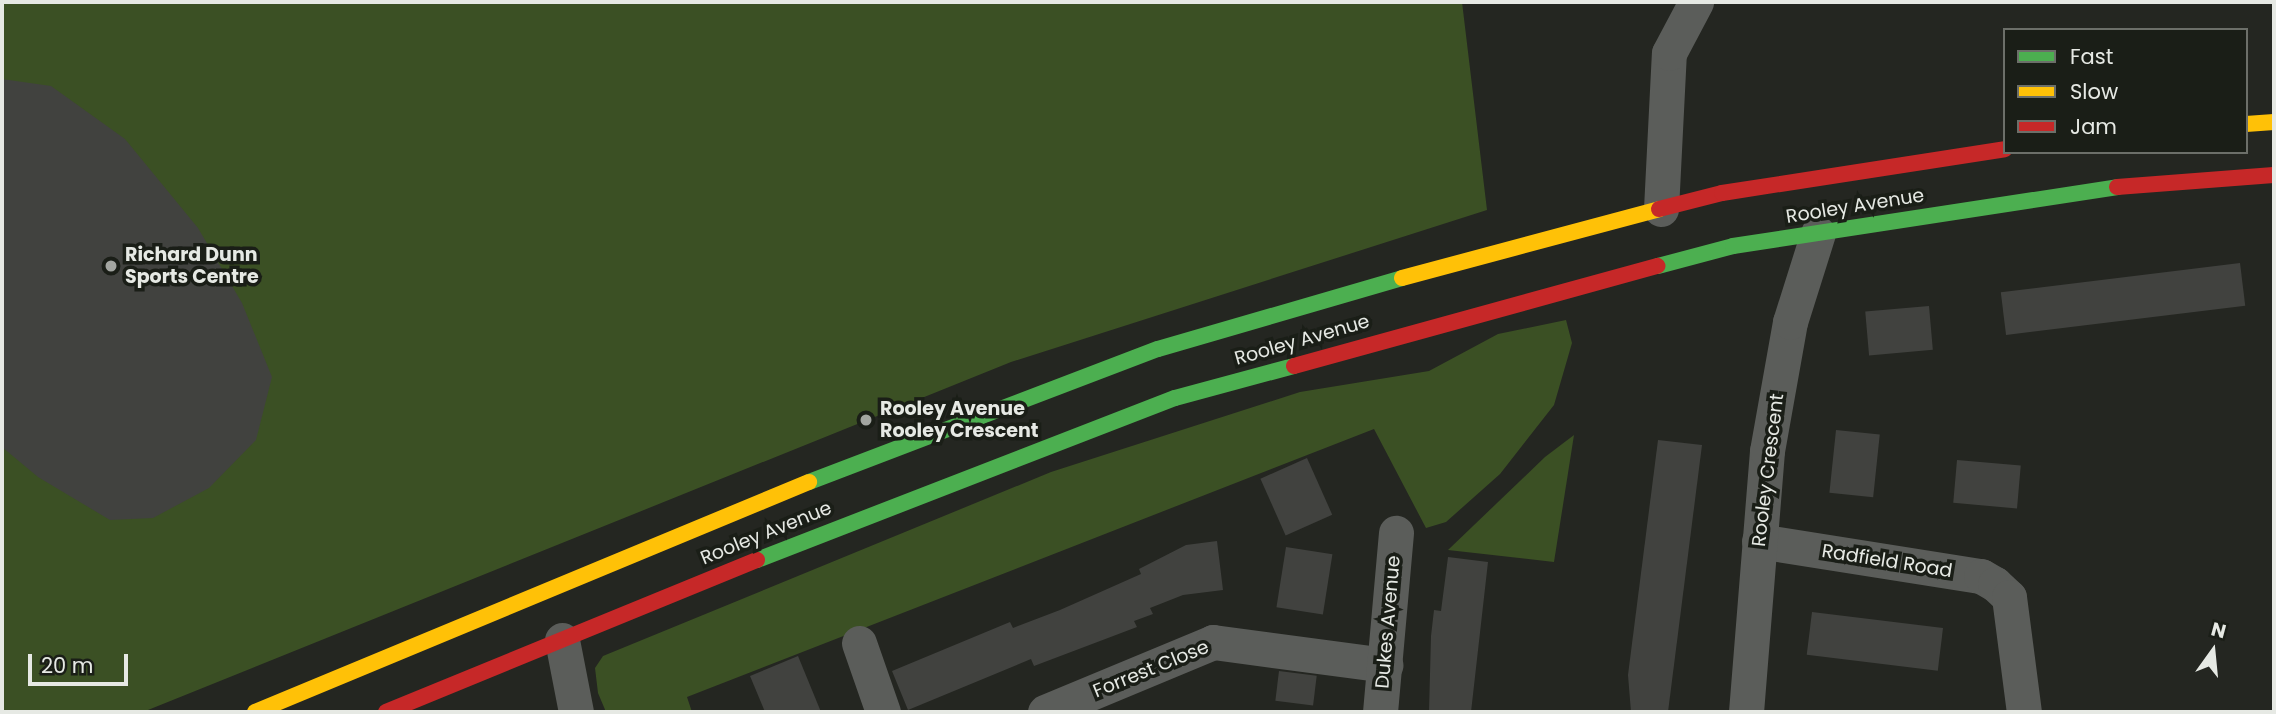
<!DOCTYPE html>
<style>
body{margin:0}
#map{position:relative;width:2276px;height:714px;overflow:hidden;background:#242621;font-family:Poppins,sans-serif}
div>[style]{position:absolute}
.green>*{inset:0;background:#3b5024}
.building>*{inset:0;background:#41423f;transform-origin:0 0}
.street>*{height:35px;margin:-17.5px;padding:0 17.5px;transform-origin:17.5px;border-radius:17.5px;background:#5b5d5a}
.fast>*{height:16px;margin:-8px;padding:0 8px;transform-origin:8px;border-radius:8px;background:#4caf50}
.slow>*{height:16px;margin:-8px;padding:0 8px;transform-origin:8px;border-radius:8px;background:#ffc107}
.jam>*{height:16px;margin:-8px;padding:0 8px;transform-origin:8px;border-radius:8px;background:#c62828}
.dots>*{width:19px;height:19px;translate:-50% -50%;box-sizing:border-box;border:4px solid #1a1e17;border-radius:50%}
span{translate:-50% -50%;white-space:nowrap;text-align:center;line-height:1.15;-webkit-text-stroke:7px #1a1e17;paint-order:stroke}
.street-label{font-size:19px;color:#e6e9e4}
.poi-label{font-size:19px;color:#e6e9e4;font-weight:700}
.left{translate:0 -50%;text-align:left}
.frame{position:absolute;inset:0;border:4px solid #e6e9e4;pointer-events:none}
.legend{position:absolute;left:2003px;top:28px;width:245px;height:126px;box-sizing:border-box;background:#1a1e17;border:2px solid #6c6f69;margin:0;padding:9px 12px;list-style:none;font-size:21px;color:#e6e9e4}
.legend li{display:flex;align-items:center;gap:14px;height:35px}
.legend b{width:35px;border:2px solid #6c6f69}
.north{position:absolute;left:2178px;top:616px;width:70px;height:70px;-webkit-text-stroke:5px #1a1e17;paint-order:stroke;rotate:15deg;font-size:19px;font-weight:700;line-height:28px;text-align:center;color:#e6e9e4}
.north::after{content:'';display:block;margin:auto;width:24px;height:32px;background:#e6e9e4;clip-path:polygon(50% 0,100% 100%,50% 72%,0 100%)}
.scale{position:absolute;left:28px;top:654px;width:100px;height:32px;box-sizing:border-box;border:4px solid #e6e9e4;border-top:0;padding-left:9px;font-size:21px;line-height:24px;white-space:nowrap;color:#e6e9e4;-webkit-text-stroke:5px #1a1e17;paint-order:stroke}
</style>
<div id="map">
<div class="green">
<div style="clip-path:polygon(2px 2px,1462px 2px,1487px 210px,1011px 362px,143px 712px,2px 712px)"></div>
<div style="clip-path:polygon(1566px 320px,1572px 343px,1554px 405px,1500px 474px,1446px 522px,1426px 528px,1374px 429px,687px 697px,692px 712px,606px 712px,598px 693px,595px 668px,603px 656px,1051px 472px,1300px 392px,1429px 371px,1498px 334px)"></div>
<div style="clip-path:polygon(1574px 435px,1554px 562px,1448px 550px,1545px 457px)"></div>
</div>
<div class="building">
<div style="clip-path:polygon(2px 79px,51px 86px,125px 139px,198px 228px,242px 303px,272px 377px,256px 440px,209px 488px,153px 518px,110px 520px,38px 477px,2px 447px)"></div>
<div style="left:2240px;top:263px;width:43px;height:241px;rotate:83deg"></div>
<div style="left:1929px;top:306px;width:44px;height:64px;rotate:85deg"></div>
<div style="left:1836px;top:430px;width:44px;height:63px;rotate:6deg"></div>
<div style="clip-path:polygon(1658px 440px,1702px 445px,1668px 712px,1631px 712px,1628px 675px)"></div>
<div style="left:1307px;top:458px;width:62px;height:51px;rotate:66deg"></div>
<div style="left:1957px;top:460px;width:64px;height:43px;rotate:5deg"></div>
<div style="clip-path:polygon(1217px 541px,1223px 590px,1183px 595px,1150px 608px,1153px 614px,1134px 621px,1137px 627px,1034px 666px,1031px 659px,908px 710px,892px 671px,1010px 622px,1013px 628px,1060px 610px,1141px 574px,1139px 569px,1186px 545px)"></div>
<div style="left:1286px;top:547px;width:47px;height:61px;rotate:9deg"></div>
<div style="clip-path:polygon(1448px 557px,1488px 562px,1471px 712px,1429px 712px,1431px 636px,1434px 610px,1441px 611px)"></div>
<div style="left:1812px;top:612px;width:132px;height:43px;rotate:7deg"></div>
<div style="clip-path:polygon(798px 656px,821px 712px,765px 712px,750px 676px)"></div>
<div style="left:1279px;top:671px;width:38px;height:30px;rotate:7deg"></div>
</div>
<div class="street">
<div style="left:1661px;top:209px;width:156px;rotate:-87.1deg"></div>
<div style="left:1669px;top:53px;width:58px;rotate:-62.1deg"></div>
<div style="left:1759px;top:541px;width:225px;rotate:9deg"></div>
<div style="left:1981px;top:576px;width:16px;rotate:30deg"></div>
<div style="left:1995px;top:584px;width:19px;rotate:43deg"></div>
<div style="left:2009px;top:597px;width:116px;rotate:82.6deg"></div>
<div style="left:562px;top:640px;width:73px;rotate:79deg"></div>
<div style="left:859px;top:643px;width:73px;rotate:70.8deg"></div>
<div style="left:1045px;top:712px;width:182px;rotate:-22.6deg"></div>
<div style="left:1213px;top:642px;width:174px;rotate:7.6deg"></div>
<div style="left:1380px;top:712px;width:180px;rotate:-84.9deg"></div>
<div style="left:1746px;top:712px;width:262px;rotate:-85.4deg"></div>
<div style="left:1767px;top:451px;width:131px;rotate:-79.9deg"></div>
<div style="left:1790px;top:322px;width:93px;rotate:-72.5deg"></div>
</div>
<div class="fast">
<div style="left:1658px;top:266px;width:78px;rotate:-14.9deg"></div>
<div style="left:1733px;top:246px;width:389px;rotate:-8.7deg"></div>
<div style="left:809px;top:482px;width:373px;rotate:-20.9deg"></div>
<div style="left:1158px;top:349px;width:254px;rotate:-16.2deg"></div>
<div style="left:757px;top:560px;width:448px;rotate:-21.2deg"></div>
<div style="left:1175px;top:398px;width:123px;rotate:-15.1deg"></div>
</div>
<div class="slow">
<div style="left:2246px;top:124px;width:28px;rotate:-4deg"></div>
<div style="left:1402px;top:278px;width:266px;rotate:-15deg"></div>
<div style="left:255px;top:712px;width:600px;rotate:-22.55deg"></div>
</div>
<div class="jam">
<div style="left:2117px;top:187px;width:157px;rotate:-4.4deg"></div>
<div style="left:1659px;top:209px;width:65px;rotate:-14.3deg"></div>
<div style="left:1722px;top:193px;width:286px;rotate:-8.8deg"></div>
<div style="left:1294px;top:366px;width:377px;rotate:-15.4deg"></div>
<div style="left:386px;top:712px;width:401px;rotate:-22.3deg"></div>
</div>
<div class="dots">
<div style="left:111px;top:266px;background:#a2a5a0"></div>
<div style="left:866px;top:420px;background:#a2a5a0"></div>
</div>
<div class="street-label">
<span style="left:1855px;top:206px;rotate:-9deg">Rooley Avenue</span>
<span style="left:1302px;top:340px;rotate:-16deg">Rooley Avenue</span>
<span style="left:1768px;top:470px;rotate:-83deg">Rooley Crescent</span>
<span style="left:766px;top:533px;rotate:-22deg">Rooley Avenue</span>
<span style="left:1887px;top:561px;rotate:9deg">Radfield Road</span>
<span style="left:1388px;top:622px;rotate:-85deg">Dukes Avenue</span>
<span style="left:1151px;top:669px;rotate:-22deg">Forrest Close</span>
</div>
<div class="poi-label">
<span class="left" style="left:125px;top:266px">Richard Dunn<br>Sports Centre</span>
<span class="left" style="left:880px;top:420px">Rooley Avenue<br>Rooley Crescent</span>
</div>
<div class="frame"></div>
<ul class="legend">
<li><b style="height:9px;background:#4caf50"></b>Fast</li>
<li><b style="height:9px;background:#ffc107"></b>Slow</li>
<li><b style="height:9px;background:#c62828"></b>Jam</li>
</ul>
<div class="north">N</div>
<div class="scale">20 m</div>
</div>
